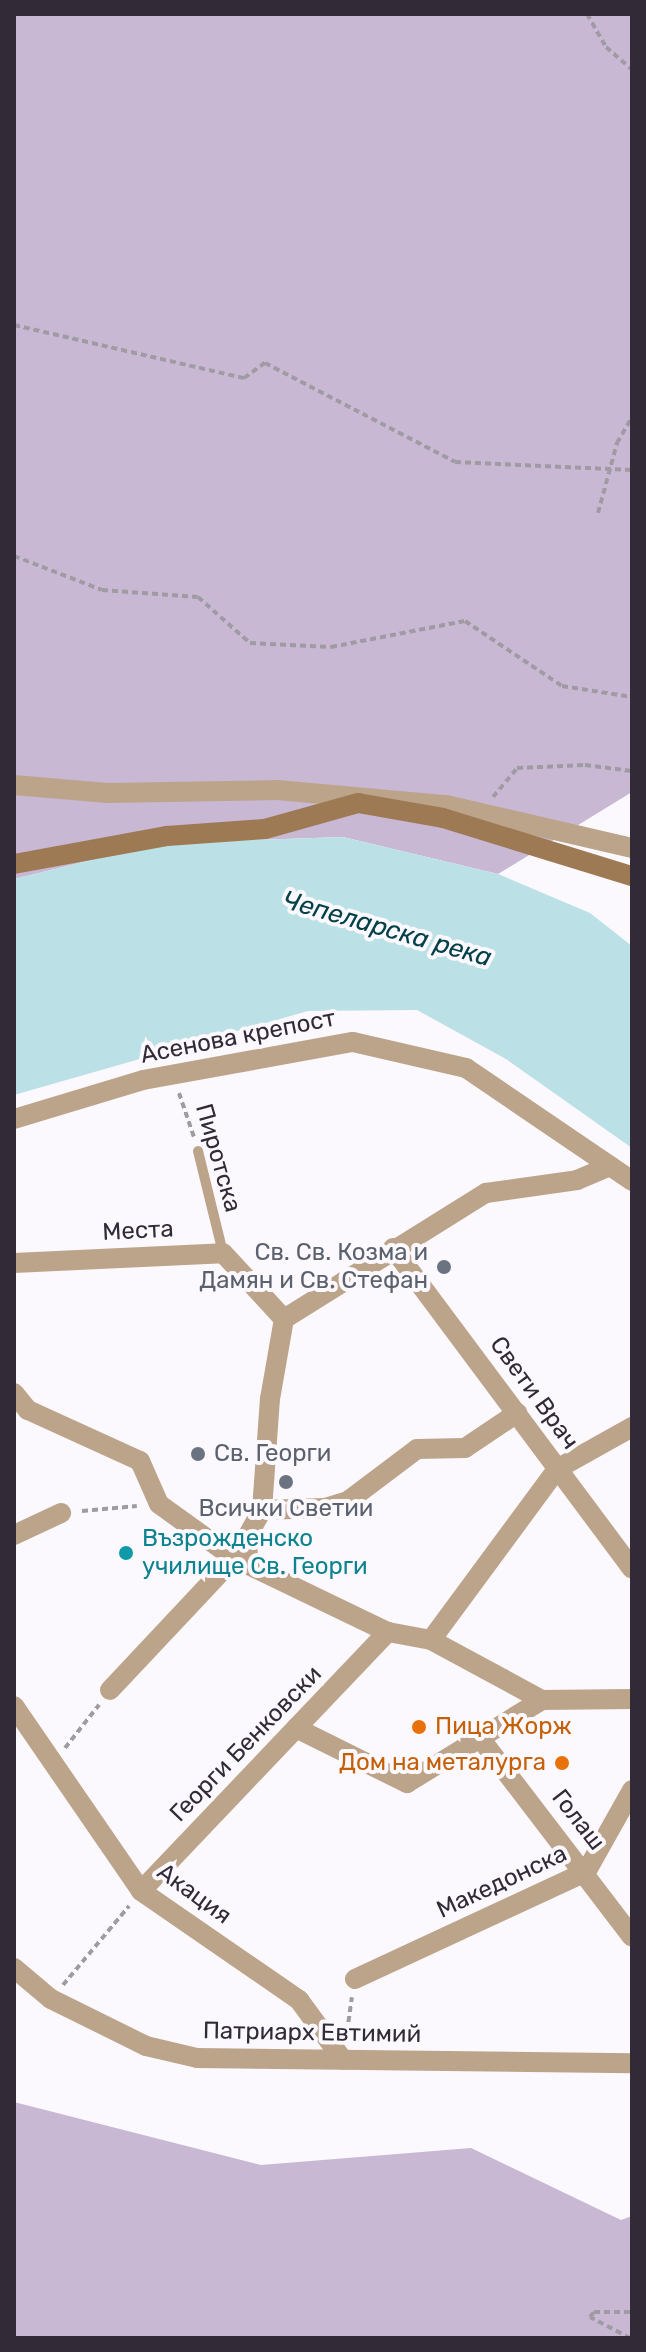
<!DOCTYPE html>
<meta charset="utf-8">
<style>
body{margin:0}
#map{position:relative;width:646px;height:2352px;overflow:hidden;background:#fbf8fe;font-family:Rubik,sans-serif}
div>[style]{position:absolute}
.forest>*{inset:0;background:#c8b8d4}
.water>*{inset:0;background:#bbe1e7}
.path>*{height:4px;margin-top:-2px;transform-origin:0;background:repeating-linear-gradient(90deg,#a09ba3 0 6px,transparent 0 10px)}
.lane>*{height:10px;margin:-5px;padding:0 5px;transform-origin:5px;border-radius:5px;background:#bca48a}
.street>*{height:20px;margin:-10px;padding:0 10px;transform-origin:10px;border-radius:10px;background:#bca48a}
.secondary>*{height:20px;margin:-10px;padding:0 10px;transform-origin:10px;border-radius:10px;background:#9d7a54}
.dots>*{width:22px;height:22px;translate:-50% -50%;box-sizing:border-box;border:4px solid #fbf8fe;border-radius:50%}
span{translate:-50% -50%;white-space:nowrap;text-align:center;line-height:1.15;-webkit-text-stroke:8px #fbf8fe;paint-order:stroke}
.street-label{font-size:24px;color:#322b37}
.worship-label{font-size:24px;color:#5b616d}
.right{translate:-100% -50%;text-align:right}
.left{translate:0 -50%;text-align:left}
.culture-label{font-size:24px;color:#0d838f}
.food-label{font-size:24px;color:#c56008}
.water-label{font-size:26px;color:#034148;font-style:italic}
.frame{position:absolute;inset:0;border:16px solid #322b37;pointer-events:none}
</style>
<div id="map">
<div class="forest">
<div style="clip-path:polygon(14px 14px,632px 14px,632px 792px,498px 874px,343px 837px,161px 843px,14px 879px)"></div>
<div style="clip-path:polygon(14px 2102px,261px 2165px,471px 2148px,621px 2220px,632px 2216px,632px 2338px,14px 2338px)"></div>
</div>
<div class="water">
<div style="clip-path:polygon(343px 837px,498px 874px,590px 913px,632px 946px,632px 1148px,506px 1059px,417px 1010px,308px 1011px,14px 1095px,14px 879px,161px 843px)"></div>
</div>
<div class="path">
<div style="left:587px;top:14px;width:38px;rotate:60deg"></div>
<div style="left:606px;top:47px;width:35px;rotate:41deg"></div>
<div style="left:14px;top:325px;width:236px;rotate:13deg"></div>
<div style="left:244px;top:378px;width:26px;rotate:-36deg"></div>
<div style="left:265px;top:363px;width:214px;rotate:27.5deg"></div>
<div style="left:455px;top:462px;width:177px;rotate:2.6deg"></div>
<div style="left:598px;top:513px;width:73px;rotate:-74.8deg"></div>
<div style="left:617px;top:443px;width:30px;rotate:-60deg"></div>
<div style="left:14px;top:556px;width:94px;rotate:21.1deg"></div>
<div style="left:102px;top:590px;width:96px;rotate:4.2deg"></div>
<div style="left:198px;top:597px;width:69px;rotate:41.5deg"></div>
<div style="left:250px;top:643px;width:81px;rotate:2.8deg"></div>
<div style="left:331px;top:647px;width:136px;rotate:-11deg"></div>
<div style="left:465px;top:621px;width:117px;rotate:33.8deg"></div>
<div style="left:562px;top:686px;width:71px;rotate:8.9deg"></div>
<div style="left:493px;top:797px;width:38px;rotate:-50deg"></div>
<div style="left:517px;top:768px;width:68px;rotate:-2.5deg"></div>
<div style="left:585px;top:765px;width:47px;rotate:7.3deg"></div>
<div style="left:179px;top:1093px;width:46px;rotate:71.2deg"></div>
<div style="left:82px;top:1511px;width:55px;rotate:-5.2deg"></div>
<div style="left:65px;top:1748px;width:55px;rotate:-51.7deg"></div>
<div style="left:63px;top:1985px;width:103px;rotate:-50.1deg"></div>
<div style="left:347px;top:2032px;width:35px;rotate:-82deg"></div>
<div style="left:630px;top:2338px;width:45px;rotate:-152.3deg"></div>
<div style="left:590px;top:2317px;width:6px;rotate:-51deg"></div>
<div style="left:594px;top:2312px;width:38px"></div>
</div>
<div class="lane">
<div style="left:198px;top:1151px;width:105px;rotate:76.2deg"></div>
</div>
<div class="street">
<div style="left:14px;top:785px;width:94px;rotate:4.9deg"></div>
<div style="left:108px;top:793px;width:169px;rotate:-1deg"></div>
<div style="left:277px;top:790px;width:170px;rotate:5.1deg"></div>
<div style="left:446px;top:805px;width:191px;rotate:13deg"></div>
<div style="left:14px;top:1119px;width:135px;rotate:-16.8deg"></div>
<div style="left:143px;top:1080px;width:213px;rotate:-10.3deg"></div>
<div style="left:353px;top:1042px;width:116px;rotate:13deg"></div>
<div style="left:466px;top:1068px;width:201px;rotate:34.2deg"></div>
<div style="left:393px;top:1248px;width:400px;rotate:53.3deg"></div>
<div style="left:14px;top:1263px;width:209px;rotate:-2.7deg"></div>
<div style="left:223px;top:1253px;width:90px;rotate:47.3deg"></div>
<div style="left:14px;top:1393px;width:22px;rotate:51deg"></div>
<div style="left:28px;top:1410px;width:123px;rotate:24.5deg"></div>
<div style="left:140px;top:1461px;width:47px;rotate:66.2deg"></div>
<div style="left:159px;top:1504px;width:92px;rotate:35.8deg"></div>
<div style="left:234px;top:1558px;width:171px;rotate:25.7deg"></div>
<div style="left:388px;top:1632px;width:44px;rotate:10.5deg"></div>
<div style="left:431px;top:1640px;width:126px;rotate:28.4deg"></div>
<div style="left:542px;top:1700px;width:90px;rotate:-0.6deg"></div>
<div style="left:262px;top:1510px;width:63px;rotate:-1.8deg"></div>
<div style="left:325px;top:1508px;width:24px;rotate:-17deg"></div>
<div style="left:348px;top:1501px;width:86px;rotate:-37deg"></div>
<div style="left:417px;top:1449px;width:48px;rotate:-1.2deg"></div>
<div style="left:465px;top:1448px;width:63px;rotate:-33.9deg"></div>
<div style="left:14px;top:1535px;width:52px;rotate:-25.1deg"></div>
<div style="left:248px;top:1561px;width:24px;rotate:-92deg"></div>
<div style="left:247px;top:1537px;width:31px;rotate:-61deg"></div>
<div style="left:262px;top:1510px;width:111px;rotate:-85.9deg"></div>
<div style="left:270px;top:1399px;width:81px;rotate:-80.1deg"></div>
<div style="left:284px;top:1319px;width:238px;rotate:-32deg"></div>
<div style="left:486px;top:1193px;width:92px;rotate:-8.1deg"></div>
<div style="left:577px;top:1180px;width:36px;rotate:-23deg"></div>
<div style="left:431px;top:1640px;width:212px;rotate:-53.6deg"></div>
<div style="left:557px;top:1469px;width:86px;rotate:-29.2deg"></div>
<div style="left:110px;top:1690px;width:181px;rotate:-46.8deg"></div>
<div style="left:14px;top:1706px;width:224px;rotate:55.5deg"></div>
<div style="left:141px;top:1891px;width:192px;rotate:34.6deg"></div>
<div style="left:299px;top:2000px;width:74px;rotate:53.7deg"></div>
<div style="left:296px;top:1728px;width:124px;rotate:26.4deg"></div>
<div style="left:407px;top:1783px;width:158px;rotate:-31.6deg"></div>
<div style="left:480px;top:1738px;width:250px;rotate:52.6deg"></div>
<div style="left:141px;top:1891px;width:358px;rotate:-46.4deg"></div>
<div style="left:14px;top:1968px;width:48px;rotate:40deg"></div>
<div style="left:51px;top:1999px;width:106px;rotate:26.3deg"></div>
<div style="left:146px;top:2046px;width:52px;rotate:13.2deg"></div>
<div style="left:197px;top:2058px;width:435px;rotate:0.7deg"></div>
<div style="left:355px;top:1979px;width:255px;rotate:-24.9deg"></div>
<div style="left:586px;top:1872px;width:94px;rotate:-60.7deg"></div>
</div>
<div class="secondary">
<div style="left:14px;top:864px;width:156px;rotate:-10.4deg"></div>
<div style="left:167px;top:836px;width:98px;rotate:-4.1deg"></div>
<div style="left:265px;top:829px;width:97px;rotate:-15.6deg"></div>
<div style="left:358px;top:803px;width:86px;rotate:10deg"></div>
<div style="left:443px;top:818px;width:198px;rotate:17.1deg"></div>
</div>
<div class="dots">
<div style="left:444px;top:1267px;background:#6b7280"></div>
<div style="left:198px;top:1454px;background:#6b7280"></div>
<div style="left:286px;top:1482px;background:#6b7280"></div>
<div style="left:126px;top:1553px;background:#0f9aa8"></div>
<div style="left:419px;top:1727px;background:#e8710a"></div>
<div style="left:562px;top:1763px;background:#e8710a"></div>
</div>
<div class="street-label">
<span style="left:238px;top:1037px;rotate:-11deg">Асенова крепост</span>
<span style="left:218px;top:1158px;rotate:74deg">Пиротска</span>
<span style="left:138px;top:1231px;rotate:-3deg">Места</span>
<span style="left:534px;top:1393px;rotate:54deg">Свети Врач</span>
<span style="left:246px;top:1744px;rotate:-46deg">Георги Бенковски</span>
<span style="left:578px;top:1820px;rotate:52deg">Голаш</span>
<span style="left:502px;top:1882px;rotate:-25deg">Македонска</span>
<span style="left:194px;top:1894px;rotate:36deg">Акация</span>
<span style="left:312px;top:2033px;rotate:1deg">Патриарх Евтимий</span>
</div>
<div class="worship-label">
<span class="right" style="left:428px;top:1267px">Св. Св. Козма и<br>Дамян и Св. Стефан</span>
<span class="left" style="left:214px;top:1454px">Св. Георги</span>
<span style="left:286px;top:1509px">Всички Светии</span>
</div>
<div class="culture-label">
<span class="left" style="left:142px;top:1553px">Възрожденско<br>училище Св. Георги</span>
</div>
<div class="food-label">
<span class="left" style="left:435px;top:1727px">Пица Жорж</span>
<span class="right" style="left:546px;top:1763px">Дом на металурга</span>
</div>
<div class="water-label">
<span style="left:387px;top:929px;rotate:16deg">Чепеларска река</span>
</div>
<div class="frame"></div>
</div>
